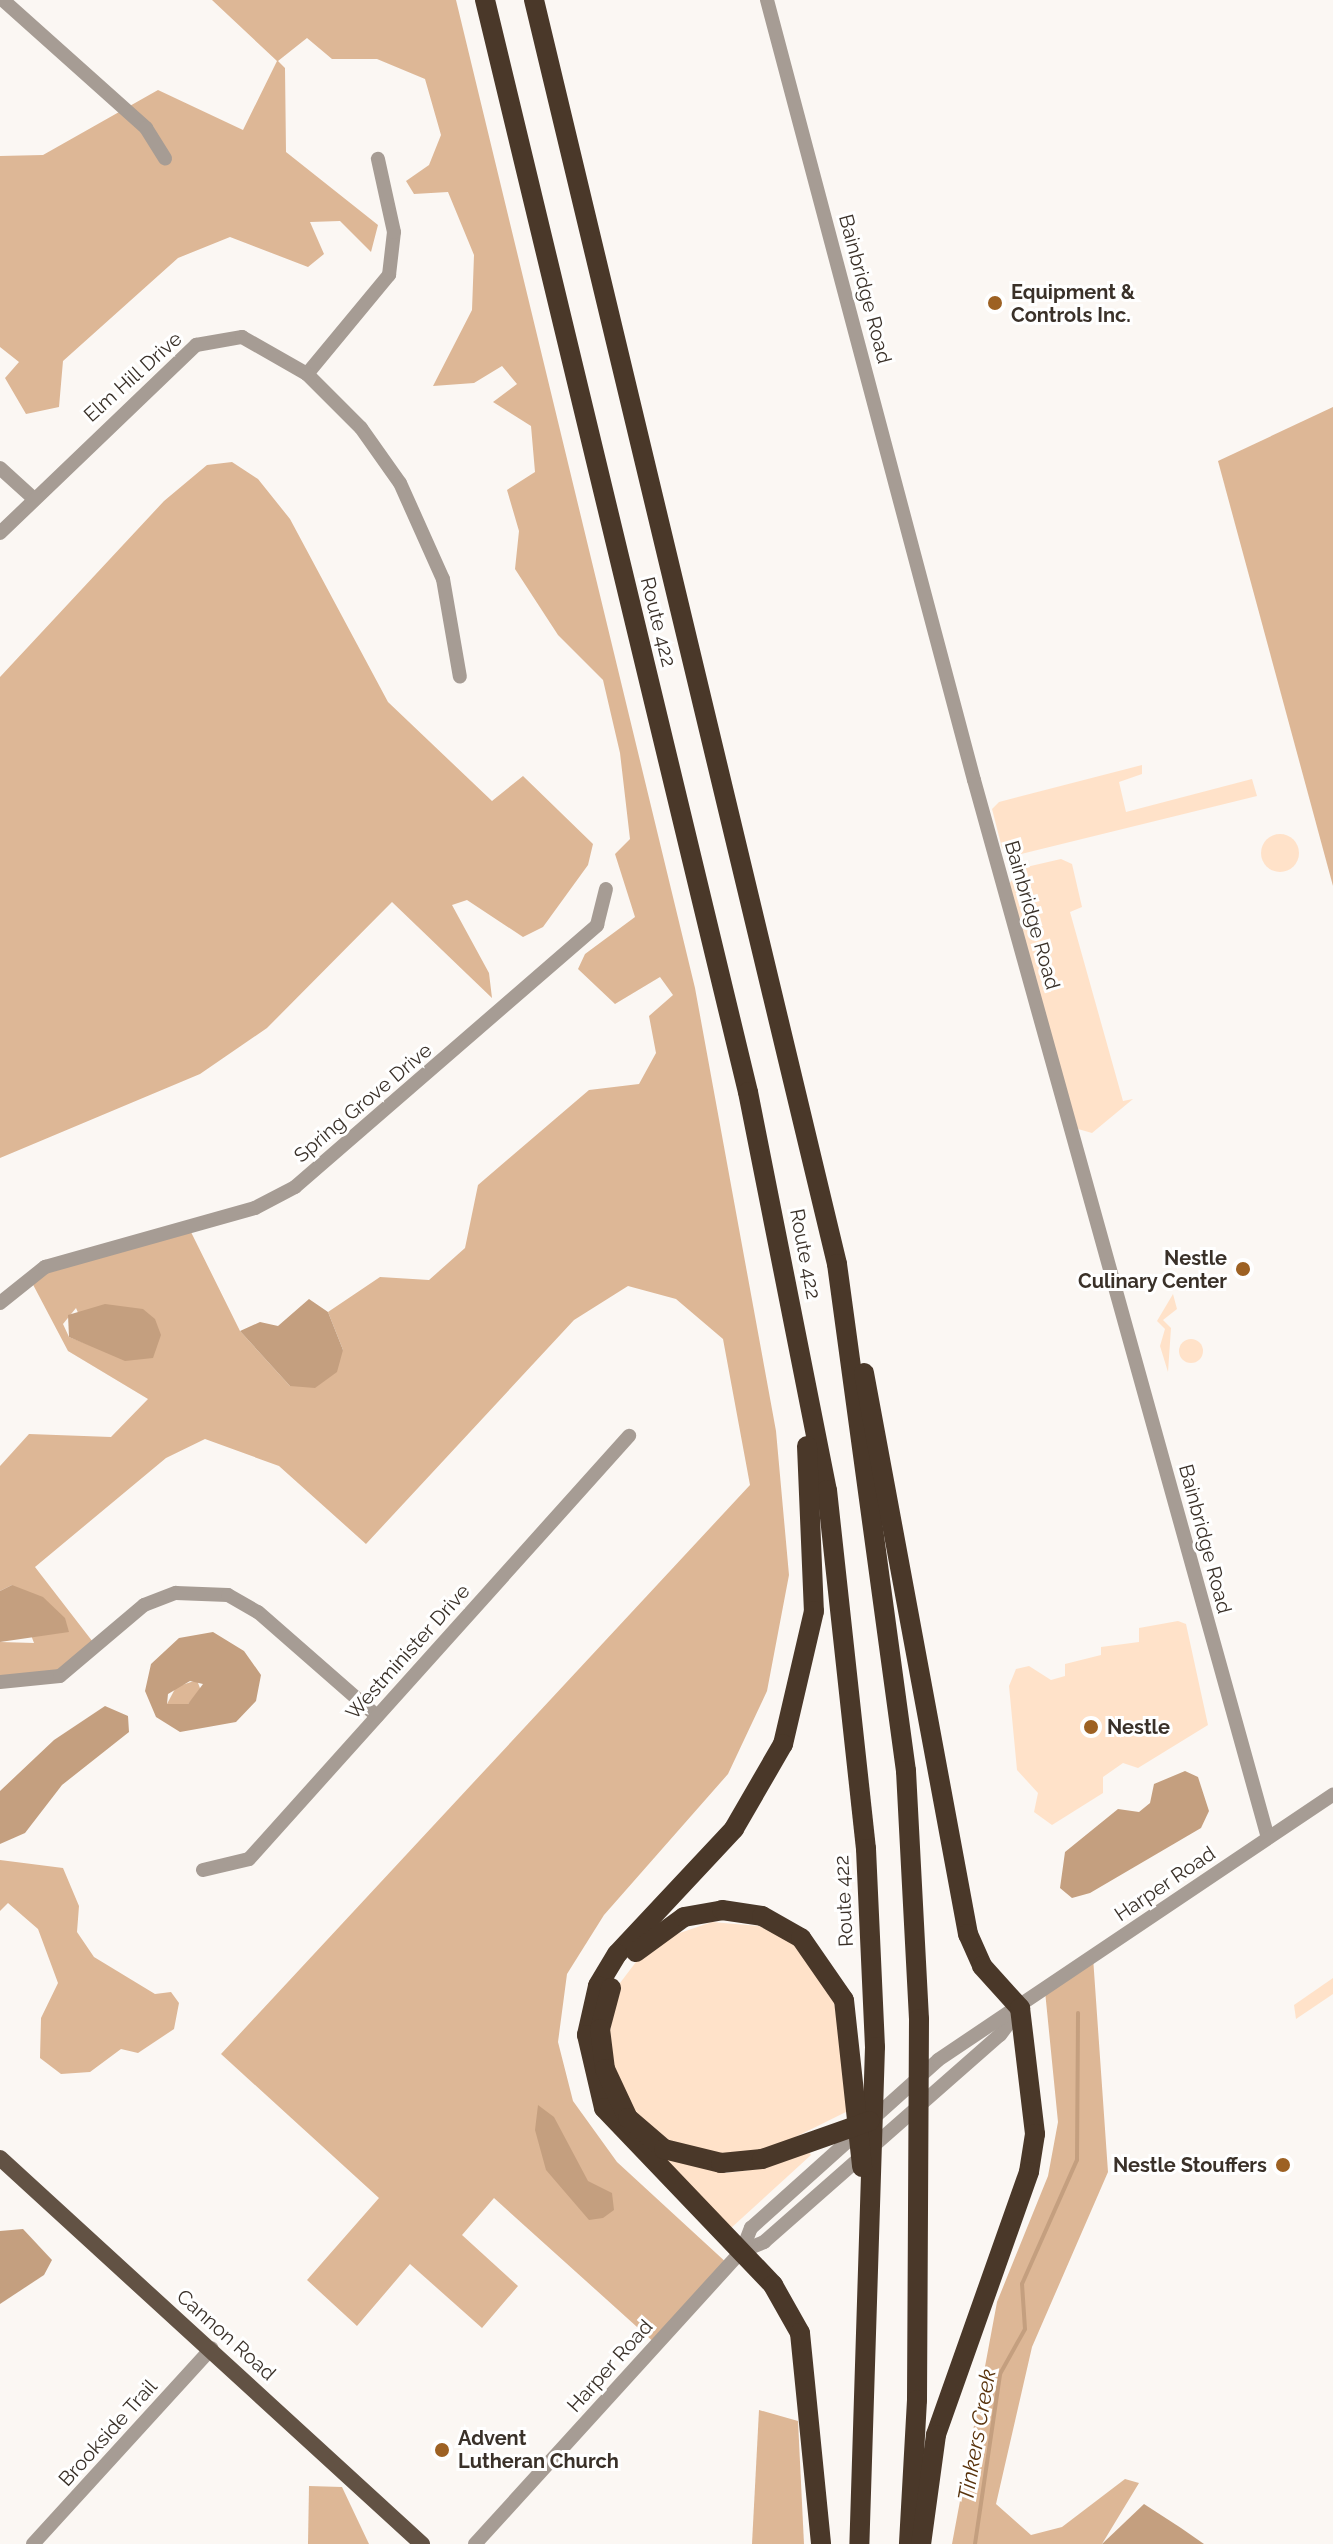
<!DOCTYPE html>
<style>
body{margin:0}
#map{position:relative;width:1333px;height:2544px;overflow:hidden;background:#fbf7f3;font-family:Raleway,sans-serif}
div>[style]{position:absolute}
.green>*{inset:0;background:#ffe2c9}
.round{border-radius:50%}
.forest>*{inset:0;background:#ddb796}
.water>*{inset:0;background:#c49f7f}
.stream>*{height:4px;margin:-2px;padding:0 2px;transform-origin:2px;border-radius:2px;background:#c49f7f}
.minor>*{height:14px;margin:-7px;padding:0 7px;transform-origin:7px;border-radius:7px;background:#a69c94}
.major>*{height:16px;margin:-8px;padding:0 8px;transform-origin:8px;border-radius:8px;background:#625244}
.highway>*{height:20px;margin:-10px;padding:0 10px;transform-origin:10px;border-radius:10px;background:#4a3829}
.dots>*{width:22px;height:22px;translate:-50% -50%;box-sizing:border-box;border:4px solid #fff;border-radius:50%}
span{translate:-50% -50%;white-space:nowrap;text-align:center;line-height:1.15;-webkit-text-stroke:6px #fff;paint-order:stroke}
.street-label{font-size:20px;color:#3a3129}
.poi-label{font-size:20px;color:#3a3129;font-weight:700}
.left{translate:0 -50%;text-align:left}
.right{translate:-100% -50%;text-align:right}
.water-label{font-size:22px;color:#59330c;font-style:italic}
</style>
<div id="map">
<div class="green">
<div style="clip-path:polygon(1142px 765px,1142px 774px,1119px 782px,1126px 812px,1252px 779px,1257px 796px,1017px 855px,1002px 848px,992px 809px,999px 802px)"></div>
<div class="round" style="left:1261px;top:834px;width:38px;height:38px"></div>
<div style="clip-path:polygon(1061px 859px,1072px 864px,1082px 907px,1070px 912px,1123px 1101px,1133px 1099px,1092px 1133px,1071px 1127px,1004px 890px,1022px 868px)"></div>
<div style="clip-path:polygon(1173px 1294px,1177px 1309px,1163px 1320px,1171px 1328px,1168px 1372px,1160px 1346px,1165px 1329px,1157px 1321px)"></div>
<div class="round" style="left:1179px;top:1339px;width:24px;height:24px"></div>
<div style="clip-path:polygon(1178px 1621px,1186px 1624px,1208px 1725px,1138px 1768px,1123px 1763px,1103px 1777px,1103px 1793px,1052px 1825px,1034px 1812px,1038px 1793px,1017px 1770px,1009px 1686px,1016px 1669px,1029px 1666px,1051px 1680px,1065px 1676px,1065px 1664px,1101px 1655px,1101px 1647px,1139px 1642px,1139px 1628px)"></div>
<div style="clip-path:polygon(712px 1922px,759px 1926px,793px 1942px,833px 1996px,852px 2109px,759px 2155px,686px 2154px,631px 2114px,606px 2050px,620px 1983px,639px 1958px,662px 1939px)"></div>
<div style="clip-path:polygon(1333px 1978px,1333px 1994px,1296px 2019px,1294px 2005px)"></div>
<div style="clip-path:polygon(808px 2150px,811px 2155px,731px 2228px,660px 2157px,726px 2173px,766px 2168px)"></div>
</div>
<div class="forest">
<div style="clip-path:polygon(evenodd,212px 0,456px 0,695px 988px,776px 1431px,789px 1575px,767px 1691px,728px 1774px,604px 1915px,567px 1974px,558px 2042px,573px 2101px,617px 2162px,729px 2265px,657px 2345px,494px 2198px,462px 2235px,518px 2286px,482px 2328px,410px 2264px,357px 2326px,307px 2280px,379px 2198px,221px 2054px,750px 1485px,723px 1339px,676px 1299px,628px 1286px,574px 1320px,366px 1544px,279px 1466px,205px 1439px,166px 1458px,35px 1567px,96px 1646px,60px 1676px,0 1682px,0 1642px,34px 1643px,12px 1585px,0 1591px,0 1466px,29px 1434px,111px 1437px,148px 1399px,68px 1351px,29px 1277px,188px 1226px,240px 1331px,290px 1386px,343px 1350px,328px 1312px,380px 1277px,429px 1280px,465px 1248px,478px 1185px,589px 1090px,639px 1084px,656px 1053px,649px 1016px,673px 995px,660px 977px,615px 1004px,578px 969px,585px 954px,635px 917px,615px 854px,630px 839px,620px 753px,603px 680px,558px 635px,515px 569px,519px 531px,507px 490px,535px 472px,531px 426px,493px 402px,517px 384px,502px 366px,474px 383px,433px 386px,472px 310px,474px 255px,448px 192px,414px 194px,406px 181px,429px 165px,441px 135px,425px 79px,377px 59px,332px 59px,307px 38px,278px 61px,285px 68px,286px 152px,378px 225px,371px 252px,340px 221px,310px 222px,324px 254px,308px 267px,230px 237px,178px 258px,63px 361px,59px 407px,26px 414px,5px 378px,19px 362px,0 347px,0 156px,43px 155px,158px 90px,243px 130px,277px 61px,212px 0,76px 1308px,92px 1346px,69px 1337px,63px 1324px,76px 1308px)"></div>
<div style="clip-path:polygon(1333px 407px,1333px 886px,1218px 461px)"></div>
<div style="clip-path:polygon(232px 462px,258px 479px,290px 519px,388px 702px,492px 801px,523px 776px,593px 844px,588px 865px,543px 927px,523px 937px,467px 900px,452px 905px,489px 973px,492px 998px,392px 902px,267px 1028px,200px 1074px,0 1158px,0 677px,164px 501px,207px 465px)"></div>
<div style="clip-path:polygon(197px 1680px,201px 1691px,188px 1704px,167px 1704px,176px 1687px)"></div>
<div style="clip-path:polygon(0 1860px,63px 1868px,79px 1906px,77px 1932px,94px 1957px,155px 1994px,171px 1992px,179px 2003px,174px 2029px,138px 2053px,121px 2049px,90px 2072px,61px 2074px,40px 2058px,41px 2018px,58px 1983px,38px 1929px,8px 1903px,0 1911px)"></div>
<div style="clip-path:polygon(1093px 1957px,1108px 2172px,1032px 2347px,996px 2504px,1031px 2535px,1062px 2527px,1125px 2479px,1139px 2483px,1102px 2544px,952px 2544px,997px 2302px,1048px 2176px,1058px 2122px,1045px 1991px)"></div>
<div style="clip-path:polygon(759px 2410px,798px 2421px,804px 2544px,752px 2544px)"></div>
<div style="clip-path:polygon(309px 2486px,342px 2487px,369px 2544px,308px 2544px)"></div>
</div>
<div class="water">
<div style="clip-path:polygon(309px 1299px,328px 1312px,343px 1350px,337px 1372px,315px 1388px,290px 1386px,240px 1331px,260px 1322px,278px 1326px)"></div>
<div style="clip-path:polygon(105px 1304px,143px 1309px,155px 1319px,161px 1335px,153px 1358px,125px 1361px,69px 1337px,68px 1315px)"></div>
<div style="clip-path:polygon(12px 1585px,43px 1597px,65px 1618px,69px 1632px,0 1642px,0 1591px)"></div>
<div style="clip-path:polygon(evenodd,213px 1632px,244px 1651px,261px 1675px,256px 1701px,236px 1722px,180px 1732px,156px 1717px,145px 1691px,151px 1664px,179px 1638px,213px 1632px,190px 1681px,203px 1684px,188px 1704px,167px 1704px,168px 1694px,190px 1681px)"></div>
<div style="clip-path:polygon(105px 1706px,128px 1716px,129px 1732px,62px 1785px,25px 1833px,0 1844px,0 1791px,54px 1740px)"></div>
<div style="clip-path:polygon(1185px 1771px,1198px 1777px,1209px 1811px,1201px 1828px,1090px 1893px,1072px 1898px,1060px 1888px,1065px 1852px,1118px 1809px,1139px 1812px,1150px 1803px,1154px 1784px)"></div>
<div style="clip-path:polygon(538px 2105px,554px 2117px,588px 2181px,612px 2193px,614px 2210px,603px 2218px,589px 2220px,546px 2170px,535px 2130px)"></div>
<div style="clip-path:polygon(23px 2229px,52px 2260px,44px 2275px,0 2304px,0 2231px)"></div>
<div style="clip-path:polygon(1144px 2504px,1181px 2528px,1204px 2544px,1102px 2544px)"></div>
</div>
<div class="stream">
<div style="left:975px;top:2544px;width:172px;rotate:-81.6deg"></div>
<div style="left:1000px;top:2374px;width:51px;rotate:-60.9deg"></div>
<div style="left:1025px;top:2329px;width:45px;rotate:-93.8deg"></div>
<div style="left:1022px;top:2284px;width:136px;rotate:-66.1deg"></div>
<div style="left:1077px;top:2160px;width:147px;rotate:-89.6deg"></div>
</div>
<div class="minor">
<div style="left:3px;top:0;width:192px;rotate:41.8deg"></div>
<div style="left:146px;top:128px;width:36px;rotate:58deg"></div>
<div style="left:767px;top:0;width:807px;rotate:75.14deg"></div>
<div style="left:974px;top:780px;width:1098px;rotate:74.47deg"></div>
<div style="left:307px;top:374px;width:129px;rotate:-50.4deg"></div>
<div style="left:389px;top:275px;width:43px;rotate:-83.4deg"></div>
<div style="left:394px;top:232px;width:75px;rotate:-102.4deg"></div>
<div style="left:0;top:468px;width:43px;rotate:42.2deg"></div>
<div style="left:0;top:533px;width:272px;rotate:-43.8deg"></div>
<div style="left:196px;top:345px;width:47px;rotate:-9.9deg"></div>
<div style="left:242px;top:337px;width:75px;rotate:29.6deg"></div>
<div style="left:307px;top:374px;width:76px;rotate:45deg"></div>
<div style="left:361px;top:428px;width:67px;rotate:54.7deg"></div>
<div style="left:400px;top:483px;width:105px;rotate:65.9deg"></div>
<div style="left:443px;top:579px;width:99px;rotate:80.2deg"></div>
<div style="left:0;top:1303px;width:58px;rotate:-38.7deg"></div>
<div style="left:45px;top:1267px;width:218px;rotate:-15.7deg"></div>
<div style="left:255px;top:1208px;width:45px;rotate:-27.7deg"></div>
<div style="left:295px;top:1187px;width:400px;rotate:-40.9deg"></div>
<div style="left:597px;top:925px;width:37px;rotate:-76deg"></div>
<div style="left:0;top:1682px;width:60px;rotate:-5.7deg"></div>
<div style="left:60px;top:1676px;width:110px;rotate:-40.2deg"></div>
<div style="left:144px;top:1605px;width:34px;rotate:-21deg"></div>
<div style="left:176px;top:1593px;width:52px;rotate:2.2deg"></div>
<div style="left:228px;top:1595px;width:34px;rotate:30deg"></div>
<div style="left:258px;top:1612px;width:158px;rotate:41.2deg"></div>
<div style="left:203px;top:1870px;width:47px;rotate:-13.4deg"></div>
<div style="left:249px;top:1859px;width:569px;rotate:-48.07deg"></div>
<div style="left:742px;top:2251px;width:24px;rotate:-22deg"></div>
<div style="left:764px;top:2242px;width:314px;rotate:-41.3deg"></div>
<div style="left:1000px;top:2035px;width:34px;rotate:-53deg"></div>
<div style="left:33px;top:2544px;width:265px;rotate:-47.6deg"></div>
<div style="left:475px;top:2544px;width:396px;rotate:-47.7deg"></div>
<div style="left:742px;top:2251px;width:25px;rotate:-69deg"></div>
<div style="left:751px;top:2228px;width:251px;rotate:-41.9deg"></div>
<div style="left:938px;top:2060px;width:476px;rotate:-33.9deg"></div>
</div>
<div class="major">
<div style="left:0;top:2158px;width:572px;rotate:42.45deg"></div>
</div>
<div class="highway">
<div style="left:485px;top:0;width:1123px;rotate:76.46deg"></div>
<div style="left:748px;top:1092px;width:406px;rotate:78.8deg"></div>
<div style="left:827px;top:1490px;width:361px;rotate:83.8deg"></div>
<div style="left:866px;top:1849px;width:198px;rotate:87.4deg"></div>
<div style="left:875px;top:2047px;width:497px;rotate:91.8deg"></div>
<div style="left:534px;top:0;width:1300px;rotate:76.52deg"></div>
<div style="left:837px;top:1264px;width:512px;rotate:82.25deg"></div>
<div style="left:906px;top:1771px;width:248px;rotate:87deg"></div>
<div style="left:919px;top:2019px;width:381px;rotate:90.3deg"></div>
<div style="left:917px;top:2400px;width:144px;rotate:93.2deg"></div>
<div style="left:864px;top:1373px;width:571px;rotate:79.5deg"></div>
<div style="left:968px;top:1934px;width:35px;rotate:66deg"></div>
<div style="left:982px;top:1966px;width:57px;rotate:47.9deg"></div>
<div style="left:1020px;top:2008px;width:127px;rotate:83.2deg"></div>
<div style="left:1035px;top:2134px;width:38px;rotate:99deg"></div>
<div style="left:1029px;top:2172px;width:279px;rotate:109.5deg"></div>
<div style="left:936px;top:2435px;width:110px;rotate:97.8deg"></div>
<div style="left:807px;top:1446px;width:165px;rotate:87.6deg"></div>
<div style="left:814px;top:1611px;width:137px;rotate:103.1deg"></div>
<div style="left:783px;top:1744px;width:98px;rotate:120deg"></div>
<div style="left:734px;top:1829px;width:171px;rotate:133.1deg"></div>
<div style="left:617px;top:1954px;width:37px;rotate:121deg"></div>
<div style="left:598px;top:1986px;width:50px;rotate:102.7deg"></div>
<div style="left:587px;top:2035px;width:75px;rotate:76.9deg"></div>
<div style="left:604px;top:2108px;width:245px;rotate:46.3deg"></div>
<div style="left:773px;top:2285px;width:55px;rotate:60.6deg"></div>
<div style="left:800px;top:2333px;width:212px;rotate:84.3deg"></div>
<div style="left:636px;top:1952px;width:59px;rotate:-36.1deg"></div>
<div style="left:684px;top:1917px;width:39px;rotate:-10deg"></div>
<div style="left:722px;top:1910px;width:40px;rotate:8.5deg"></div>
<div style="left:762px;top:1916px;width:45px;rotate:29.4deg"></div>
<div style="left:801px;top:1938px;width:75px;rotate:55.3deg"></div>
<div style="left:844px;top:2000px;width:168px;rotate:83.8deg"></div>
<div style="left:611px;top:1988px;width:42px;rotate:105deg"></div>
<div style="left:600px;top:2029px;width:40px;rotate:82.9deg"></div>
<div style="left:605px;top:2069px;width:54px;rotate:64.9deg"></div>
<div style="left:628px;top:2118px;width:48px;rotate:40.7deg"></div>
<div style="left:664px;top:2149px;width:59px;rotate:13.8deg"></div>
<div style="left:721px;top:2163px;width:41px;rotate:-5.6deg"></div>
<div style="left:762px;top:2159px;width:114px;rotate:-19.4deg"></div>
</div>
<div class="dots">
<div style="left:995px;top:303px;background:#9d6123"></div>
<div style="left:1243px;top:1269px;background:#9d6123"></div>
<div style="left:1091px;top:1727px;background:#9d6123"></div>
<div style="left:1283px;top:2165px;background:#9d6123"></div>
<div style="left:442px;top:2450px;background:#9d6123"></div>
</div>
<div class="street-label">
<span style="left:865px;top:289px;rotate:75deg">Bainbridge Road</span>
<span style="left:133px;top:377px;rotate:-42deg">Elm Hill Drive</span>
<span style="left:658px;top:622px;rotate:76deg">Route 422</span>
<span style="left:1032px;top:915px;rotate:74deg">Bainbridge Road</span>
<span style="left:363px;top:1103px;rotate:-40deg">Spring Grove Drive</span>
<span style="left:805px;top:1254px;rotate:79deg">Route 422</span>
<span style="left:1205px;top:1539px;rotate:75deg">Bainbridge Road</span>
<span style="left:408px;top:1652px;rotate:-48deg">Westminister Drive</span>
<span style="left:1165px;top:1884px;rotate:-34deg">Harper Road</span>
<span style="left:844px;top:1901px;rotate:-93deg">Route 422</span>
<span style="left:226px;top:2335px;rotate:42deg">Cannon Road</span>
<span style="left:610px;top:2366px;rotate:-48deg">Harper Road</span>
<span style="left:108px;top:2433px;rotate:-48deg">Brookside Trail</span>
</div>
<div class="poi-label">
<span class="left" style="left:1011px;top:304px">Equipment &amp;<br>Controls Inc.</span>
<span class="right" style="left:1227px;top:1270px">Nestle<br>Culinary Center</span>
<span class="left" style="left:1107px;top:1727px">Nestle</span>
<span class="right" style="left:1267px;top:2165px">Nestle Stouffers</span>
<span class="left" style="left:458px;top:2450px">Advent<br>Lutheran Church</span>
</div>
<div class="water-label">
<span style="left:977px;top:2435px;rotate:-80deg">Tinkers Creek</span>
</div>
</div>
